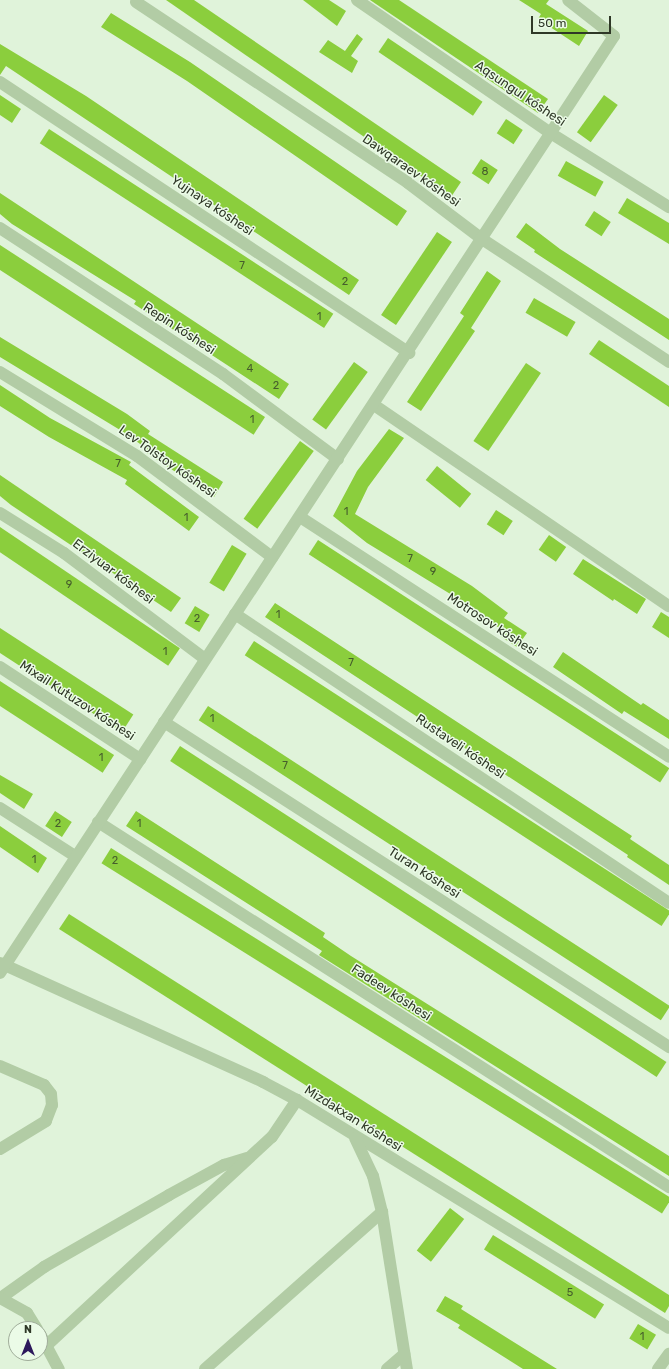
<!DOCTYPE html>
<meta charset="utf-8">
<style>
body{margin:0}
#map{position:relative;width:669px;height:1369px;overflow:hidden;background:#e0f3da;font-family:Rubik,sans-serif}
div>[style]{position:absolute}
.building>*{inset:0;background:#8bce3d;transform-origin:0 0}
.minor>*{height:12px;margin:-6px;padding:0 6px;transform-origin:6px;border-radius:6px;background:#b2cca5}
span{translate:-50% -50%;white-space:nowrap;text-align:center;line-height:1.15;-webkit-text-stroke:3px #ebfbe7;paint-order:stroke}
.number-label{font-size:11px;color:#465e2c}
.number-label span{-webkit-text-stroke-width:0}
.street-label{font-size:13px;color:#2f3827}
.north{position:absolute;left:8px;top:1321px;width:40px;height:40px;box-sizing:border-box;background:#ebfbe7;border:1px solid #a0ad9a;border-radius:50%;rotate:0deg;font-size:11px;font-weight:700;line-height:16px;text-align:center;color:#2f3827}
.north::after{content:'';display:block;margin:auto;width:14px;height:18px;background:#2d195c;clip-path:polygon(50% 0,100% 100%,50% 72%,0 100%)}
.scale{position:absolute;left:531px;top:16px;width:80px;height:18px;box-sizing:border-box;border:2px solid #2f3827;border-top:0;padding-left:5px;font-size:12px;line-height:14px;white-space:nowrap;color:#2f3827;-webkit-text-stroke:3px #ebfbe7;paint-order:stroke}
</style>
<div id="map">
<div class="building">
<div style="clip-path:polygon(166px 0,194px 0,461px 182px,451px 197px)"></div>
<div style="clip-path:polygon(303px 0,329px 0,346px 11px,337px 26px)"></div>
<div style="clip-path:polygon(370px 0,399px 0,548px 99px,538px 113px)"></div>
<div style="clip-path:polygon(519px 0,549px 0,546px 4px,588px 31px,579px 46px,538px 19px,541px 14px)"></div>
<div style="clip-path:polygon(111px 13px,190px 62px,407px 211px,397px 226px,187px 81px,101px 27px)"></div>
<div style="clip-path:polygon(357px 34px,363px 39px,351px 56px,358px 61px,352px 73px,319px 52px,328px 40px,345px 51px)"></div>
<div style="left:388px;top:38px;width:114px;height:17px;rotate:34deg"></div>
<div style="clip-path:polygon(0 44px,86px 96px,359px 280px,349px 295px,6px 66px,0 75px)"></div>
<div style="clip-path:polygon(0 95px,21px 109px,12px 123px,0 115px)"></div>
<div style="left:604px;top:95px;width:17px;height:46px;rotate:36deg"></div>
<div style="left:506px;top:119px;width:20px;height:17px;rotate:33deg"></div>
<div style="left:49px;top:129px;width:339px;height:17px;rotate:33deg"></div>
<div style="left:481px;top:159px;width:20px;height:17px;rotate:33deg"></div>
<div style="left:566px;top:161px;width:43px;height:17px;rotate:29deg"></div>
<div style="clip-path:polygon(0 193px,289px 384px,279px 399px,134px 304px,136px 301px,12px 224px,0 214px)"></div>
<div style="clip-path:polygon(627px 198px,669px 223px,669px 244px,618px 213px)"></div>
<div style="left:594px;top:211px;width:20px;height:17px;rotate:33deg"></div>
<div style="clip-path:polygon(526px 223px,560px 249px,669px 319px,669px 340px,534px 252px,535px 250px,516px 237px)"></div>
<div style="left:437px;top:232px;width:18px;height:100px;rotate:34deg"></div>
<div style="left:0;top:245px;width:316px;height:21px;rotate:33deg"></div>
<div style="clip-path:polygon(487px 271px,501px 281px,471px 328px,475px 331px,421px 411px,407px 402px,464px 316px,460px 313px)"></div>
<div style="left:534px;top:298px;width:48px;height:17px;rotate:30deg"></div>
<div style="clip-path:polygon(0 337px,127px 414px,150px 431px,148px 434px,223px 482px,214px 497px,145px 452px,147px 449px,125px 433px,0 357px)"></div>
<div style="clip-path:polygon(599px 340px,669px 386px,669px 407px,589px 354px)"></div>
<div style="left:354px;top:362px;width:17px;height:71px;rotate:36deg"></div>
<div style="left:526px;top:363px;width:18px;height:94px;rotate:34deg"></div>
<div style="clip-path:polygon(0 385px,50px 418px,131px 462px,129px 465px,199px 517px,189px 531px,125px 484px,127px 480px,49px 437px,0 406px)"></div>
<div style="clip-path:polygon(389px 429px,404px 438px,368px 487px,355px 514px,472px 586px,508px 613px,504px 618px,527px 633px,517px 647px,500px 636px,504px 631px,481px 616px,483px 614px,367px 543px,333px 516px,357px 471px)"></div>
<div style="left:300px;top:441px;width:17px;height:96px;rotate:36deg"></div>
<div style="left:437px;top:466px;width:44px;height:18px;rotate:39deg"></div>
<div style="clip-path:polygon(0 475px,181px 598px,171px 612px,11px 505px,0 496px)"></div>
<div style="left:496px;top:510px;width:20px;height:17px;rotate:33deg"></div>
<div style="left:0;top:527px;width:217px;height:21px;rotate:34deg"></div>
<div style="left:549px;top:535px;width:21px;height:18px;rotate:35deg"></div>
<div style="left:318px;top:540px;width:419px;height:17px;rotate:33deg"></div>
<div style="left:232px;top:545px;width:17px;height:44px;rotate:31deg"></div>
<div style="clip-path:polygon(583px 559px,646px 599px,637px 614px,614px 599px,613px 601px,573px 574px)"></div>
<div style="clip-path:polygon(275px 603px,632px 836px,630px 839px,669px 865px,669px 885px,627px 857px,628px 855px,265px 617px)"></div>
<div style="left:195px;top:606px;width:17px;height:20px;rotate:31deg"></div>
<div style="clip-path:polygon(661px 612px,669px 617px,669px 638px,652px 627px)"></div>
<div style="left:0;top:628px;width:159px;height:21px;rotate:33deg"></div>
<div style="left:254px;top:641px;width:497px;height:17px;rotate:33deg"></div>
<div style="clip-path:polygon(563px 652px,641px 705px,643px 703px,669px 720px,669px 739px,624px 711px,622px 714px,553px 667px)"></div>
<div style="left:0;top:681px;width:136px;height:21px;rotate:33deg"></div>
<div style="left:208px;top:706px;width:551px;height:17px;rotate:33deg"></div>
<div style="left:180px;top:746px;width:580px;height:18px;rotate:33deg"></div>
<div style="clip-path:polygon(0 775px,33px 794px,24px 809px,0 793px)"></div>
<div style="left:55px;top:811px;width:20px;height:18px;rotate:33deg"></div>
<div style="clip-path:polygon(136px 811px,325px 933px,323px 937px,351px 956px,669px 1156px,669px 1176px,319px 955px,322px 951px,126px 826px)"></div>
<div style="clip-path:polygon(0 826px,47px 858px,38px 873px,0 847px)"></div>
<div style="left:111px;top:848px;width:661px;height:18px;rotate:32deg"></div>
<div style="clip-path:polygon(69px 914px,669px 1295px,669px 1306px,665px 1313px,59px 929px)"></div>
<div style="left:450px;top:1208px;width:18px;height:54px;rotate:38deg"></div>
<div style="left:493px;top:1235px;width:131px;height:17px;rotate:32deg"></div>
<div style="clip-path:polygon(445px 1296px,463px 1306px,461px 1309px,557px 1369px,523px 1369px,458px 1328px,460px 1325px,436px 1311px)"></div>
<div style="left:638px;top:1324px;width:21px;height:17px;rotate:31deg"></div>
</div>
<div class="minor">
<div style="left:357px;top:0;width:237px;rotate:34.5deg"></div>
<div style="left:552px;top:134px;width:138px;rotate:32deg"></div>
<div style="left:136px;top:2px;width:327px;rotate:33.6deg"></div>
<div style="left:408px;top:183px;width:93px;rotate:37.1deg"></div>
<div style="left:482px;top:239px;width:224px;rotate:33.3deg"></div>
<div style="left:0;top:82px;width:491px;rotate:33.5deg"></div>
<div style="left:0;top:228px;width:267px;rotate:33.2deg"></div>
<div style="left:223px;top:374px;width:143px;rotate:36.5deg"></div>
<div style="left:0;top:372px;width:161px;rotate:31.5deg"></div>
<div style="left:137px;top:456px;width:169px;rotate:36.8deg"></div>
<div style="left:374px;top:405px;width:357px;rotate:34.3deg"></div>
<div style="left:0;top:513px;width:75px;rotate:32deg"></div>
<div style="left:64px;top:553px;width:176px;rotate:36.9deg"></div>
<div style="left:300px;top:517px;width:440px;rotate:33deg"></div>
<div style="left:235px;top:614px;width:521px;rotate:33.66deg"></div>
<div style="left:0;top:667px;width:168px;rotate:33.3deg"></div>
<div style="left:164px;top:722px;width:601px;rotate:32.76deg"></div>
<div style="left:0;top:808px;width:89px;rotate:32.6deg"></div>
<div style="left:98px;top:822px;width:678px;rotate:32.59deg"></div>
<div style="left:0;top:963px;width:289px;rotate:24.3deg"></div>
<div style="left:263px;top:1082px;width:38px;rotate:28deg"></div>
<div style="left:297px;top:1100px;width:436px;rotate:31.5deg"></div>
<div style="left:0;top:973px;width:1120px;rotate:-56.76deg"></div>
<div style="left:614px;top:36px;width:58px;rotate:-142deg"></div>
<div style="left:0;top:1066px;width:48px;rotate:23.4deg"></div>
<div style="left:44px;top:1085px;width:11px;rotate:52deg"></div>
<div style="left:51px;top:1094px;width:11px;rotate:85deg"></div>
<div style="left:52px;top:1105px;width:17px;rotate:111deg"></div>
<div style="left:46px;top:1121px;width:54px;rotate:148.7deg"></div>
<div style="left:355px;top:1138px;width:42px;rotate:64.7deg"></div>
<div style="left:373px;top:1176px;width:37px;rotate:76deg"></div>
<div style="left:382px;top:1212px;width:159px;rotate:81deg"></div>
<div style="left:2px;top:1297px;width:52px;rotate:-35.5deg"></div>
<div style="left:44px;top:1267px;width:144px;rotate:-29.9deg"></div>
<div style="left:169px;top:1195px;width:63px;rotate:-28.6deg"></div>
<div style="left:224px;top:1165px;width:24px;rotate:-17deg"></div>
<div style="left:0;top:1298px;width:31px;rotate:29deg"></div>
<div style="left:27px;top:1313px;width:19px;rotate:58deg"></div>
<div style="left:40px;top:1334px;width:40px;rotate:62deg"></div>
<div style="left:47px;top:1345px;width:306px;rotate:-42.8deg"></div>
<div style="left:272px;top:1137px;width:45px;rotate:-56deg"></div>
<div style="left:205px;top:1369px;width:237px;rotate:-41.6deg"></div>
<div style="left:387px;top:1369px;width:23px;rotate:-41deg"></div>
<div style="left:658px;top:1369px;width:19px;rotate:-54deg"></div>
</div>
<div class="number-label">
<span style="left:485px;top:172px">8</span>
<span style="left:242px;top:266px">7</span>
<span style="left:345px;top:282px">2</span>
<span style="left:319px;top:317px">1</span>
<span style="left:250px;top:369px">4</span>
<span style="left:276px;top:386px">2</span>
<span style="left:252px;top:420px">1</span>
<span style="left:118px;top:464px">7</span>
<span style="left:346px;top:512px">1</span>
<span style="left:186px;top:518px">1</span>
<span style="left:410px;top:559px">7</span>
<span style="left:433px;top:572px">9</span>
<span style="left:69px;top:585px">9</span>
<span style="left:278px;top:615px">1</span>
<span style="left:197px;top:619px">2</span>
<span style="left:165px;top:652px">1</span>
<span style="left:351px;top:663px">7</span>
<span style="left:212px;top:719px">1</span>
<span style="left:101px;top:758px">1</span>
<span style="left:285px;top:766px">7</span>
<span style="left:58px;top:824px">2</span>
<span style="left:139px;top:824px">1</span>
<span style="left:34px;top:860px">1</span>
<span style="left:115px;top:861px">2</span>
<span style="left:570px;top:1293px">5</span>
<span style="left:642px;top:1337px">1</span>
</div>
<div class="street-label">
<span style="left:520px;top:94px;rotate:34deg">Aqsungul kóshesi</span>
<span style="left:411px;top:171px;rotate:35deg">Dawqaraev kóshesi</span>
<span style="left:212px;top:206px;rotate:34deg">Yujnaya kóshesi</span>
<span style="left:179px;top:329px;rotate:33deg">Repin kóshesi</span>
<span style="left:167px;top:462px;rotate:35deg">Lev Tolstoy kóshesi</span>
<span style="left:113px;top:572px;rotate:37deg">Erziyuar kóshesi</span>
<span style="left:492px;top:625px;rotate:33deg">Motrosov kóshesi</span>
<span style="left:77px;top:701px;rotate:33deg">Mixail Kutuzov kóshesi</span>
<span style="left:460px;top:747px;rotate:34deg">Rustaveli kóshesi</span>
<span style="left:424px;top:873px;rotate:33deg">Turan kóshesi</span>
<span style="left:391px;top:993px;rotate:33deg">Fadeev kóshesi</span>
<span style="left:353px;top:1119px;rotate:32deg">Mizdakxan kóshesi</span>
</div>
<div class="north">N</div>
<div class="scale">50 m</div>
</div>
